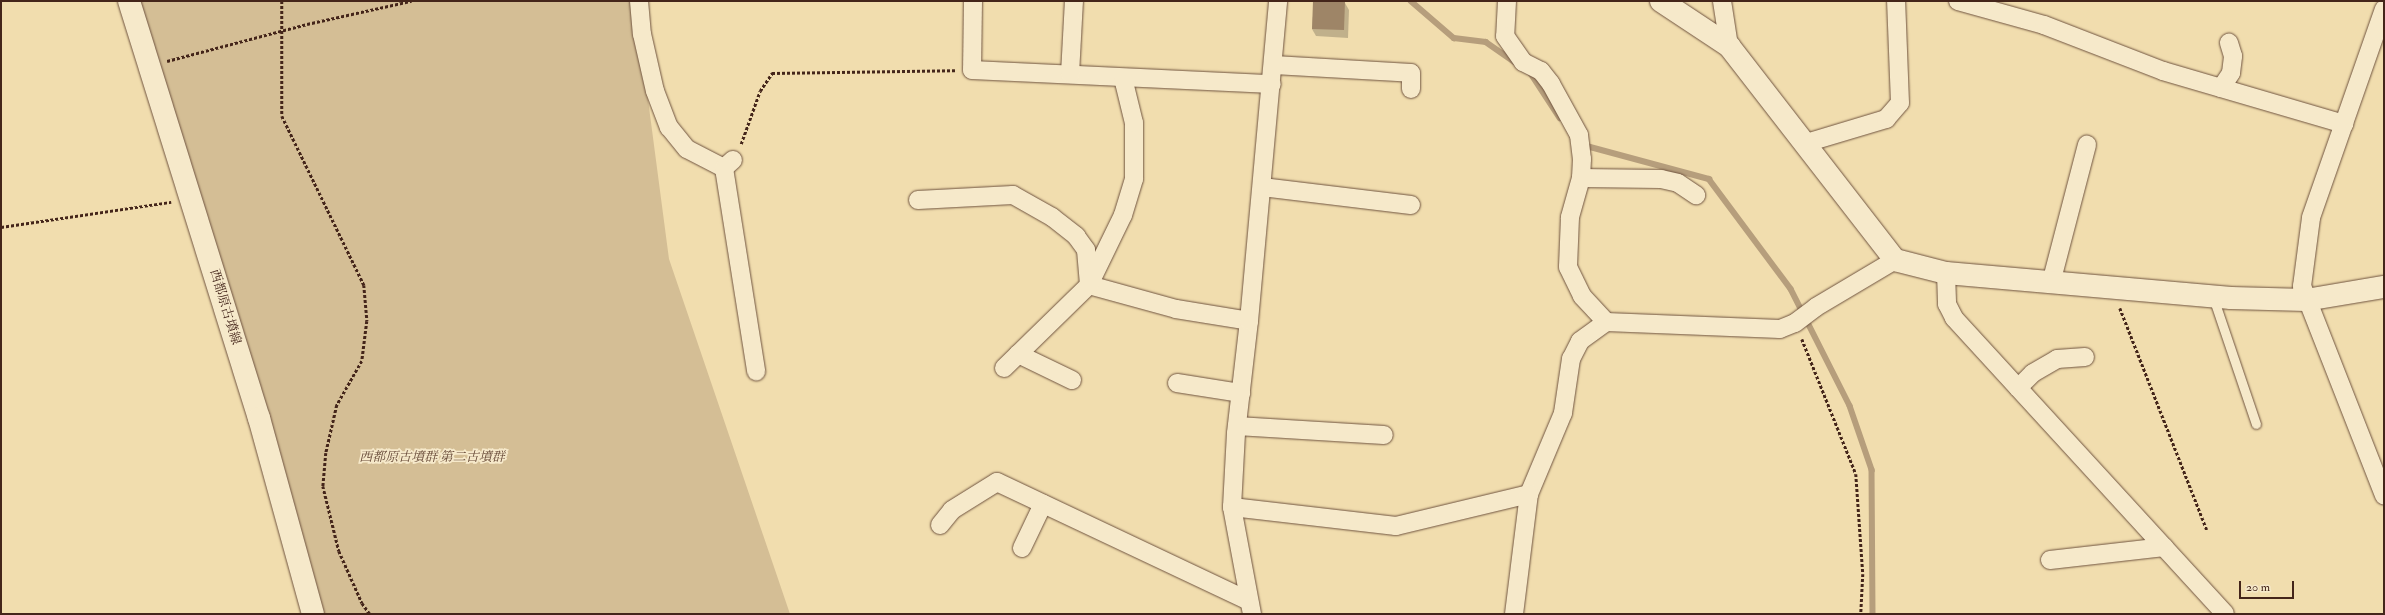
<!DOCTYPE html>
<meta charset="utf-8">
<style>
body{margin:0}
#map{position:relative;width:2385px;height:615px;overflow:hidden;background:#f1ddae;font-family:"IM FELL Double Pica","Noto Serif JP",serif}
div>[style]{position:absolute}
.green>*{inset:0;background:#d4be95}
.shadow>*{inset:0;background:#0003}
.stream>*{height:5.5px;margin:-2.75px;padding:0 2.75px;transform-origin:2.75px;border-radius:2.75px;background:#b69e7c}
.building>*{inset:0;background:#9e8567;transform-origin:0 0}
.path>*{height:2.5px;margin-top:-1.25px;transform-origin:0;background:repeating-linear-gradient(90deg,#44251a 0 3px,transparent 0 5px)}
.roads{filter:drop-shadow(0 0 1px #6f533f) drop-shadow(0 0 1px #6f533f)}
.lane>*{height:9px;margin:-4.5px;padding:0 4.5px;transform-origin:4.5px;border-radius:4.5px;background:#f6e9ca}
.street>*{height:18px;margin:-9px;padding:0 9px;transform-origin:9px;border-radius:9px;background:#f6e9ca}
.secondary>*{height:22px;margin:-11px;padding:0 11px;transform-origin:11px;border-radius:11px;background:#f6e9ca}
span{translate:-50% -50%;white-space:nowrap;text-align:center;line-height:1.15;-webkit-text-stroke:3.5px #f6e9ca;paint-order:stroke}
.street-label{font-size:13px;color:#44251a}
.park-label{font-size:13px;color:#684b39;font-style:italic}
.frame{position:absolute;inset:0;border:2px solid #44251a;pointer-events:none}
.scale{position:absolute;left:2239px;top:581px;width:55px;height:18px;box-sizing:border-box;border:2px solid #44251a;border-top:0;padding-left:5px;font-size:12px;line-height:14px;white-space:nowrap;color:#44251a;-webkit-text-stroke:3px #f6e9ca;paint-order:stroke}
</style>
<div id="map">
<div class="green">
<div style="clip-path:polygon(129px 1px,635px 1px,669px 259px,790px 614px,313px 614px)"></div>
</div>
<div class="shadow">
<div style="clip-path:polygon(1314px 1px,1345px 3px,1349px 10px,1348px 38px,1316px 36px,1312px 29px)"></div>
</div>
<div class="stream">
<div style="left:1411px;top:1px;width:57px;rotate:40.7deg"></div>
<div style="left:1454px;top:38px;width:32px;rotate:7deg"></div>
<div style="left:1486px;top:42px;width:35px;rotate:35deg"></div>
<div style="left:1530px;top:72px;width:55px;rotate:56.9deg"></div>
<div style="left:1583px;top:145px;width:131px;rotate:15.1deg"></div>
<div style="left:1709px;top:179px;width:137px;rotate:53.3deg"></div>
<div style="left:1791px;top:289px;width:131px;rotate:63.2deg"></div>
<div style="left:1850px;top:406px;width:68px;rotate:71deg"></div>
<div style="left:1872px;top:470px;width:144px;rotate:89.6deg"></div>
</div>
<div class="building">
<div style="left:1313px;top:1px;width:32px;height:28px;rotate:2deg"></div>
</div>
<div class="path">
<div style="left:282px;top:1px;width:115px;rotate:90deg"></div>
<div style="left:282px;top:116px;width:188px;rotate:64.1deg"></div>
<div style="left:364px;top:285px;width:36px;rotate:85deg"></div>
<div style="left:367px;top:321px;width:40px;rotate:97.1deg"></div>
<div style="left:362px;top:361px;width:51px;rotate:119.6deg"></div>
<div style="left:337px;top:405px;width:49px;rotate:102.9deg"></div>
<div style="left:326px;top:453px;width:33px;rotate:95deg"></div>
<div style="left:323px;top:486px;width:67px;rotate:76.2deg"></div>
<div style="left:339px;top:551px;width:57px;rotate:66.1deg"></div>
<div style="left:362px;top:603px;width:14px;rotate:54deg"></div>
<div style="left:167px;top:61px;width:145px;rotate:-14.8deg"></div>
<div style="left:307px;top:24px;width:107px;rotate:-12.5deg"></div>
<div style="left:741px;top:144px;width:56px;rotate:-70.3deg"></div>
<div style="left:760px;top:91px;width:22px;rotate:-56deg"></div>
<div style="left:772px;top:73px;width:183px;rotate:-0.9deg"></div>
<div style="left:1px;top:227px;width:172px;rotate:-8.4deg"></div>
<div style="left:2120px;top:308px;width:238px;rotate:68.6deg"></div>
<div style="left:1802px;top:339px;width:145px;rotate:68.2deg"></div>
<div style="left:1856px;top:474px;width:100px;rotate:86deg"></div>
<div style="left:1863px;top:574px;width:40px;rotate:92.9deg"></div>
</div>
<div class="roads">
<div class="lane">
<div style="left:2213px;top:297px;width:134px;rotate:71.3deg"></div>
</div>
<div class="street">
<div style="left:639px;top:1px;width:33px;rotate:85deg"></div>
<div style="left:642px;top:34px;width:58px;rotate:77.2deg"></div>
<div style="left:655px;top:91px;width:39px;rotate:69deg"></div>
<div style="left:669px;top:127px;width:28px;rotate:51deg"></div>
<div style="left:687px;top:149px;width:42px;rotate:27.2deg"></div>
<div style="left:724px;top:168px;width:12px;rotate:-42deg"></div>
<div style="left:973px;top:1px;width:69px;rotate:90.8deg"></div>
<div style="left:972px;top:70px;width:300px;rotate:2.7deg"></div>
<div style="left:1507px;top:1px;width:35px;rotate:93deg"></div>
<div style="left:1505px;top:36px;width:32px;rotate:55deg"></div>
<div style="left:1523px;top:62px;width:20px;rotate:27deg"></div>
<div style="left:1541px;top:71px;width:16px;rotate:52deg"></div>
<div style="left:1551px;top:84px;width:58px;rotate:61.2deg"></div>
<div style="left:1579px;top:135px;width:24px;rotate:83deg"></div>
<div style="left:1582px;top:159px;width:19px;rotate:93deg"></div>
<div style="left:1581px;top:178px;width:41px;rotate:105.8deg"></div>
<div style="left:1570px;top:217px;width:50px;rotate:92.3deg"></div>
<div style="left:1568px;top:267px;width:32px;rotate:64deg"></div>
<div style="left:1582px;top:296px;width:35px;rotate:47deg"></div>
<div style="left:1722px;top:1px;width:46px;rotate:81.2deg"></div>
<div style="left:1958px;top:1px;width:89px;rotate:15.6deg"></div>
<div style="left:2044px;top:25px;width:128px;rotate:21.1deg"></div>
<div style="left:2163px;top:71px;width:189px;rotate:16.3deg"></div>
<div style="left:2384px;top:9px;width:221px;rotate:109.3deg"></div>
<div style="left:2311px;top:218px;width:69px;rotate:97.5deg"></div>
<div style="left:2302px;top:286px;width:225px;rotate:68.6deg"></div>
<div style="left:1274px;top:65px;width:137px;rotate:3.3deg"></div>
<div style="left:1411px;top:73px;width:16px;rotate:90deg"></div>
<div style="left:1070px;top:74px;width:73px;rotate:-86.9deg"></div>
<div style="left:2221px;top:88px;width:18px;rotate:-56deg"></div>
<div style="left:2231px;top:73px;width:17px;rotate:-83deg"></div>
<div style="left:2233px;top:56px;width:14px;rotate:-107deg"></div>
<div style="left:1806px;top:143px;width:84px;rotate:-16.7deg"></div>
<div style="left:1886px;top:119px;width:21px;rotate:-49deg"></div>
<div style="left:1900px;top:103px;width:102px;rotate:-92.2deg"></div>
<div style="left:724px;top:168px;width:206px;rotate:81deg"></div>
<div style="left:1581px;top:178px;width:80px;rotate:0.7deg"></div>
<div style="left:1661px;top:179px;width:17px;rotate:13deg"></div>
<div style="left:1678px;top:183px;width:22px;rotate:34deg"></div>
<div style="left:1262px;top:187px;width:150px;rotate:6.9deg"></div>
<div style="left:918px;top:200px;width:95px;rotate:-3deg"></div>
<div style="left:1013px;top:195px;width:45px;rotate:29.4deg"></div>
<div style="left:1052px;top:217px;width:31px;rotate:38deg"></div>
<div style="left:1076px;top:236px;width:17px;rotate:54deg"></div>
<div style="left:1086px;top:250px;width:35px;rotate:85deg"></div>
<div style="left:1089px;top:285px;width:90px;rotate:15.4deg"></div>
<div style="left:1176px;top:309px;width:74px;rotate:9.3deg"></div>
<div style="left:1946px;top:273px;width:31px;rotate:88deg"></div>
<div style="left:1947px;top:304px;width:16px;rotate:63deg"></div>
<div style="left:1954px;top:318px;width:401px;rotate:47.5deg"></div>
<div style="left:2051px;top:283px;width:143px;rotate:-75.4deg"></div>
<div style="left:1018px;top:354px;width:60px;rotate:25.7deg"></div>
<div style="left:1004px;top:368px;width:119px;rotate:-44.3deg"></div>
<div style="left:1089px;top:285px;width:78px;rotate:-64.1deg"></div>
<div style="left:1123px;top:215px;width:38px;rotate:-73deg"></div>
<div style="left:1134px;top:179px;width:56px;rotate:-90deg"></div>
<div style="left:1134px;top:123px;width:46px;rotate:-103.7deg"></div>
<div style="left:1177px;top:383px;width:65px;rotate:8.9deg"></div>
<div style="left:2018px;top:388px;width:21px;rotate:-45deg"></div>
<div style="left:2033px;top:373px;width:28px;rotate:-30deg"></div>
<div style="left:2057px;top:359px;width:28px;rotate:-4deg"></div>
<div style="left:1237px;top:426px;width:147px;rotate:3.5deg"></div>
<div style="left:1232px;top:507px;width:165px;rotate:6.6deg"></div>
<div style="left:1396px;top:526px;width:137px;rotate:-13.5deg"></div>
<div style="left:1529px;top:494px;width:88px;rotate:-67.2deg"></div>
<div style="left:1563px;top:413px;width:55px;rotate:-81.6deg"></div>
<div style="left:1571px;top:359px;width:20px;rotate:-63deg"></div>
<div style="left:1580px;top:341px;width:32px;rotate:-36deg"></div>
<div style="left:1606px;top:322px;width:174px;rotate:2.3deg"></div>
<div style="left:1780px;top:329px;width:16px;rotate:-22deg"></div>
<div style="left:1795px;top:323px;width:26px;rotate:-37deg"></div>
<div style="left:1816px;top:307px;width:92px;rotate:-30.7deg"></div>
<div style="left:940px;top:525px;width:19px;rotate:-51deg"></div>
<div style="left:952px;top:510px;width:53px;rotate:-31.9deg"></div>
<div style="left:997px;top:482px;width:279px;rotate:25.3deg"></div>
<div style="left:1022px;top:548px;width:49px;rotate:-64.5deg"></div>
<div style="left:2050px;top:560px;width:115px;rotate:-6.5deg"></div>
<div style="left:1252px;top:614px;width:109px;rotate:-100.6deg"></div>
<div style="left:1232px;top:507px;width:74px;rotate:-86.9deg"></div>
<div style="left:1236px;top:433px;width:113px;rotate:-83.4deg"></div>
<div style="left:1249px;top:321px;width:321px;rotate:-84.8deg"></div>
<div style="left:1514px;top:614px;width:121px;rotate:-82.9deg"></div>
</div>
<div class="secondary">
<div style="left:129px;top:1px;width:437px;rotate:72.7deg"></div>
<div style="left:259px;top:418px;width:203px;rotate:74.6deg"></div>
<div style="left:1661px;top:1px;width:82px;rotate:33.5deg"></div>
<div style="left:1729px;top:46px;width:271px;rotate:52.2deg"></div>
<div style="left:1895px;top:260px;width:53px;rotate:14.3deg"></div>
<div style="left:1946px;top:273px;width:286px;rotate:5deg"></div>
<div style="left:2231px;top:298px;width:75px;rotate:1.5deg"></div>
<div style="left:2306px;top:300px;width:79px;rotate:-9.5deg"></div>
</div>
</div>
<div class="street-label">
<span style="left:225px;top:307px;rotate:73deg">西都原古墳線</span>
</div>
<div class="park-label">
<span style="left:432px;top:457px">西都原古墳群 第二古墳群</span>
</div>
<div class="frame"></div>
<div class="scale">20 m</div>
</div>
